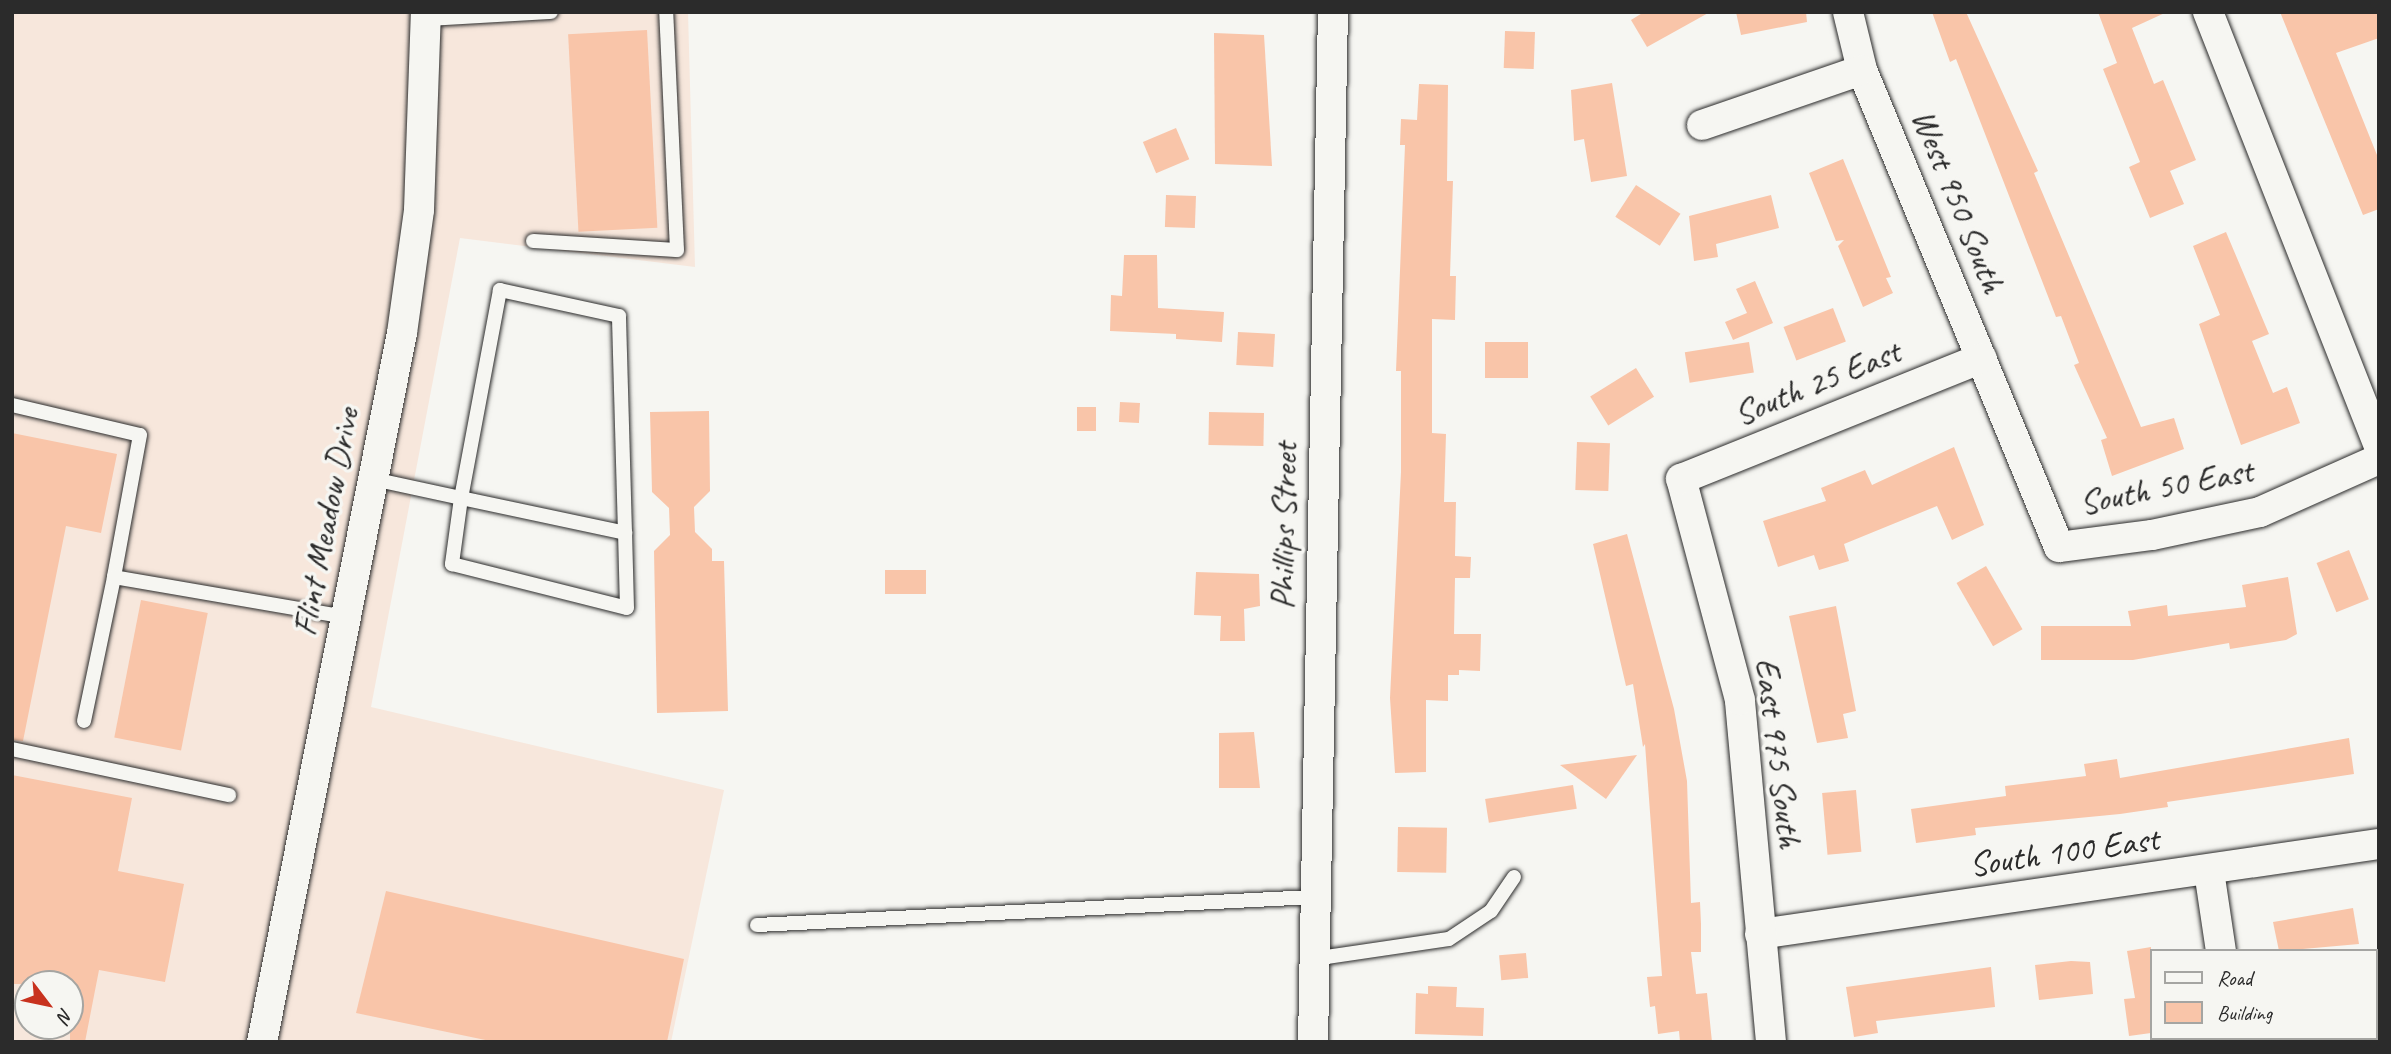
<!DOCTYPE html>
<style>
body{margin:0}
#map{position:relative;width:2391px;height:1054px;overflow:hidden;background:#f6f6f2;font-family:Caveat,sans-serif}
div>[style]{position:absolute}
.built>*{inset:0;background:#f7e7dc}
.building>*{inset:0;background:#f9c5a9;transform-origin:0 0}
.roads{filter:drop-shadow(0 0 2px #2b2b2b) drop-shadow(0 0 2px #2b2b2b)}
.service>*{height:14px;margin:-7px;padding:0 7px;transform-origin:7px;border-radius:7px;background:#f6f6f2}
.minor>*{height:30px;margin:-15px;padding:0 15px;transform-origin:15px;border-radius:15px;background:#f6f6f2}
span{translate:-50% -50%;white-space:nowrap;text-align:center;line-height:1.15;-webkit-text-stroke:7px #f6f6f2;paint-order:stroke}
.street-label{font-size:35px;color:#2b2b2b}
.frame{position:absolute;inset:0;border:14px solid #2b2b2b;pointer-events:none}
.legend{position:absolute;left:2150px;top:949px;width:228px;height:91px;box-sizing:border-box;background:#f6f6f2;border:2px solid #a5a5a2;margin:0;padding:9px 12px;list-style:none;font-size:21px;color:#2b2b2b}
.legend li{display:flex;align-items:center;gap:14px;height:35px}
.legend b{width:35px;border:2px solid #a5a5a2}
.north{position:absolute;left:14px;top:970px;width:70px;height:70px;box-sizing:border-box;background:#f6f6f2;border:2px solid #a5a5a2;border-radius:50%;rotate:122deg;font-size:19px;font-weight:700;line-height:28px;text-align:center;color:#2b2b2b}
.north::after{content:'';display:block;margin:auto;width:24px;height:32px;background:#c8321e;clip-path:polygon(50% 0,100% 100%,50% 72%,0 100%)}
</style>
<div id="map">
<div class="built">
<div style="clip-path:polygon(evenodd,12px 12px,688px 12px,695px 267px,460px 238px,371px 707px,724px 790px,671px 1042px,12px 1042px,12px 12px,28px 984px,70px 984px,70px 1026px,28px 1026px,28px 984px)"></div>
</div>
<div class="building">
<div style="clip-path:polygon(1644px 12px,1710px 12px,1647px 47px,1631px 20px)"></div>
<div style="clip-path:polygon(1736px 12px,1806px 12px,1807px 22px,1741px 35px)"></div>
<div style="clip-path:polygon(1932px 12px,1966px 12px,2038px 171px,2034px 173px,2141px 427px,2174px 418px,2184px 449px,2112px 476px,2101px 440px,2107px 438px,2074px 365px,2079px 363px,2061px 316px,2056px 317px,1956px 59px,1950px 62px)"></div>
<div style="clip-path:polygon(2098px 12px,2167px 12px,2132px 28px,2154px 84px,2163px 80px,2196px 160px,2170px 171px,2184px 204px,2150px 218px,2129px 167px,2140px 162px,2103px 69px,2117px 63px)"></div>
<div style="clip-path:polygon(2280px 12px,2379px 12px,2379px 38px,2336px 53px,2379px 160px,2379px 209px,2363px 215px)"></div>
<div style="left:647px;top:30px;width:198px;height:79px;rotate:87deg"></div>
<div style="left:1505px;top:31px;width:30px;height:37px;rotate:2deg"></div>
<div style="clip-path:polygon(1214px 33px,1264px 35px,1272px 166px,1215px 164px)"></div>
<div style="clip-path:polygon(1612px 83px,1627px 176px,1591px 182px,1584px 139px,1574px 141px,1571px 90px)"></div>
<div style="clip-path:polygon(1419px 84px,1448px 85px,1447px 181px,1453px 181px,1450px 276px,1456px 276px,1455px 320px,1432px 319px,1432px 433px,1446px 434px,1444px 502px,1456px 502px,1455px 556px,1471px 557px,1470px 578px,1455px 578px,1454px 634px,1481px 634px,1480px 671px,1459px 670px,1459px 675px,1448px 675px,1448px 701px,1426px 700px,1426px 772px,1395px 773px,1390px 698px,1401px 472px,1401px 371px,1396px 371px,1397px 346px,1405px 145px,1400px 145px,1401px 119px,1417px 120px)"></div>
<div style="left:1176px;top:128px;width:34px;height:36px;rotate:67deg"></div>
<div style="clip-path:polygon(1843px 159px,1891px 277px,1886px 278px,1893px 293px,1863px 307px,1838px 246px,1844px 240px,1836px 241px,1809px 173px)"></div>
<div style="left:1636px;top:185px;width:53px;height:38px;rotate:33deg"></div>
<div style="left:1166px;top:195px;width:30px;height:32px;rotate:2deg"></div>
<div style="clip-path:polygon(1771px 195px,1779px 228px,1716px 244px,1718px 257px,1694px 261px,1689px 216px)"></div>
<div style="clip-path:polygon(2226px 232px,2269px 334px,2252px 341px,2273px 393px,2287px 387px,2300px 423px,2241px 445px,2199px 324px,2220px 315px,2193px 246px)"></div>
<div style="clip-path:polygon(1124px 255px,1157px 255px,1158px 308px,1224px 312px,1222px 342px,1176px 339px,1176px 334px,1110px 331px,1111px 295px,1122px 296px)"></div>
<div style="clip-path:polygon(1755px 281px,1773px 323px,1733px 340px,1725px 322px,1747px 313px,1736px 289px)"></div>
<div style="left:1833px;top:308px;width:36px;height:53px;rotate:69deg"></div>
<div style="left:1238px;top:332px;width:37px;height:33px;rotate:3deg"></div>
<div style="left:1485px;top:342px;width:43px;height:36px"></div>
<div style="left:1749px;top:342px;width:31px;height:65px;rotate:81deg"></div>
<div style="left:1636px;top:368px;width:34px;height:54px;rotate:58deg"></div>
<div style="left:1120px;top:402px;width:20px;height:20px;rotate:3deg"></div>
<div style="left:1077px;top:407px;width:19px;height:24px"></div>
<div style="clip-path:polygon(709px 411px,710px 491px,694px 507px,695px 532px,712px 549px,712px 561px,724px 561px,728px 711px,657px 713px,654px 551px,670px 535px,669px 508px,652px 492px,650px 412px)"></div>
<div style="left:1209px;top:412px;width:55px;height:33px;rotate:1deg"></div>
<div style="clip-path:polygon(12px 433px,117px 454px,101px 533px,66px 526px,23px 741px,12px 740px)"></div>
<div style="left:1577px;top:442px;width:33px;height:48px;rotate:2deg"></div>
<div style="clip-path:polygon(1954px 447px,1984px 525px,1952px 540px,1937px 506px,1844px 544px,1849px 561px,1819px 570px,1814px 555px,1778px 567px,1763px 521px,1826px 501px,1821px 488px,1865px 470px,1872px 485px)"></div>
<div style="clip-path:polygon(1627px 534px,1674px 709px,1687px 781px,1691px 903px,1700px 902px,1701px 924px,1701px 952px,1691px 952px,1696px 994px,1707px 993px,1712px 1042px,1680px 1042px,1679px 1031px,1658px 1034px,1655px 1006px,1650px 1007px,1647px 977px,1662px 976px,1645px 744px,1643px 747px,1633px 684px,1626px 686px,1593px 544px)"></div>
<div style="left:2349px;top:550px;width:53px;height:35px;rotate:68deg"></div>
<div style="left:1986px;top:566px;width:73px;height:34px;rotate:60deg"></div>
<div style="left:885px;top:570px;width:41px;height:24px"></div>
<div style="clip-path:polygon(1196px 572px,1259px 574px,1260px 606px,1244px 609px,1245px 641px,1220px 641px,1221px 616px,1194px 615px)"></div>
<div style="clip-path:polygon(2288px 577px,2297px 634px,2286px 640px,2230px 649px,2229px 643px,2133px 660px,2041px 660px,2041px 626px,2131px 626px,2128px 611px,2167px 605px,2168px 616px,2246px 607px,2242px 585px)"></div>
<div style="left:141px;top:600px;width:68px;height:140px;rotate:11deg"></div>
<div style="clip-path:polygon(1836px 606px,1856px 711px,1843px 714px,1848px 738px,1817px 743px,1789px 616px)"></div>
<div style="clip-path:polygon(1254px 732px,1260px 788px,1219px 788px,1219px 733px)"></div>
<div style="clip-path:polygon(2349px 738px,2354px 774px,2167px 802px,2168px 807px,2120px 814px,1975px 828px,1976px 835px,1916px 843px,1911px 809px,2006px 796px,2005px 786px,2086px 776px,2084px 764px,2117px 759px,2120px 778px)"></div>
<div style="clip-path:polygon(1637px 755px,1606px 799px,1560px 765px)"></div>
<div style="clip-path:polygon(12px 775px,132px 798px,118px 871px,184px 884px,165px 982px,99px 970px,85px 1042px,70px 1042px,70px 984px,12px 984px)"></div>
<div style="left:1573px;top:785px;width:24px;height:89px;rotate:81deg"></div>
<div style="left:1856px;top:790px;width:62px;height:34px;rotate:85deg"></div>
<div style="left:1398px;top:827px;width:49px;height:45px;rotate:1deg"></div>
<div style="clip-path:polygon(386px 891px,684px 959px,667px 1042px,495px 1042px,356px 1013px)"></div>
<div style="clip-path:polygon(2353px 908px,2359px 944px,2279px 951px,2273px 922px)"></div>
<div style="clip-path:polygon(2151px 947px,2151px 1033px,2129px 1036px,2124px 999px,2135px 998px,2127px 951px)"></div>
<div style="left:1526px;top:953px;width:25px;height:27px;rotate:85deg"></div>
<div style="clip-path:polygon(2071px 961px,2090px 962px,2093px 994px,2039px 1000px,2035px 965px)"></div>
<div style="clip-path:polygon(1991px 967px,1995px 1007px,1876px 1021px,1878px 1033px,1854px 1037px,1846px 987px)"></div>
<div style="clip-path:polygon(1428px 986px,1457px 987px,1456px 1007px,1484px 1008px,1483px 1036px,1415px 1034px,1416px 993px,1428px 994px)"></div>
</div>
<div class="roads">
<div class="service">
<div style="left:426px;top:19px;width:125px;rotate:-3.2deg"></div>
<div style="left:533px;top:241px;width:144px;rotate:3.6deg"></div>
<div style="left:677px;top:250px;width:238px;rotate:-92.6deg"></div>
<div style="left:12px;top:405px;width:131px;rotate:13.2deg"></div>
<div style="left:140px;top:435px;width:144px;rotate:100.4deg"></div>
<div style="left:373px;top:479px;width:90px;rotate:12.2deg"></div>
<div style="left:461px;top:498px;width:168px;rotate:12deg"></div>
<div style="left:625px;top:533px;width:217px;rotate:-91.6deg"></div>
<div style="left:619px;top:316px;width:122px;rotate:-167.7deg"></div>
<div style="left:500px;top:290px;width:212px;rotate:100.6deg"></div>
<div style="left:461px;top:498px;width:67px;rotate:97.8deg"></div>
<div style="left:452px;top:564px;width:180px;rotate:14.1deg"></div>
<div style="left:627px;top:608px;width:75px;rotate:-91.5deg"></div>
<div style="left:84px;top:721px;width:147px;rotate:-78.2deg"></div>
<div style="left:114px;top:577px;width:235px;rotate:9.8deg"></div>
<div style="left:12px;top:749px;width:222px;rotate:12deg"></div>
<div style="left:757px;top:925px;width:558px;rotate:-2.88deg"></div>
<div style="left:1313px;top:959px;width:137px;rotate:-8.4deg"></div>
<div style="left:1449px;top:939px;width:50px;rotate:-33.7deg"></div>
<div style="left:1491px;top:911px;width:41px;rotate:-55.9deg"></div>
</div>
<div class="minor">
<div style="left:1848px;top:12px;width:60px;rotate:76.4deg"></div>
<div style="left:1862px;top:70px;width:516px;rotate:67.56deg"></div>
<div style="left:2059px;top:547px;width:94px;rotate:-7.4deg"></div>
<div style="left:2152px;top:535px;width:110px;rotate:-12deg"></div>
<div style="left:2260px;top:512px;width:130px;rotate:-24deg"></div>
<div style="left:2208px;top:12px;width:467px;rotate:68.5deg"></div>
<div style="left:1702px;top:125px;width:169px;rotate:-19deg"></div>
<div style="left:2209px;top:871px;width:81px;rotate:81.5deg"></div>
<div style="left:1760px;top:934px;width:626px;rotate:-8.27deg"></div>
<div style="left:2234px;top:1038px;width:4px;rotate:90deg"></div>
<div style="left:262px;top:1042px;width:723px;rotate:-78.83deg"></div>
<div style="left:402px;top:333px;width:124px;rotate:-82.1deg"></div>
<div style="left:419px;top:210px;width:198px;rotate:-88deg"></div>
<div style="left:1313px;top:1042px;width:1030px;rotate:-88.89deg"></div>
<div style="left:1771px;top:1042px;width:343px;rotate:-95.2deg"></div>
<div style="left:1740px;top:700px;width:229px;rotate:-104.9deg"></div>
<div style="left:1681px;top:479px;width:324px;rotate:-21.9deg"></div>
</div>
</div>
<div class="street-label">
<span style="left:1958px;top:201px;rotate:68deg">West 950 South</span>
<span style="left:1817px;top:383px;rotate:-22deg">South 25 East</span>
<span style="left:2166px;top:487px;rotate:-11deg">South 50 East</span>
<span style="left:326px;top:522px;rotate:-79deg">Flint Meadow Drive</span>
<span style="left:1284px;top:526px;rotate:-89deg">Phillips Street</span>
<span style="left:1778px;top:753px;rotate:83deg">East 975 South</span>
<span style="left:2064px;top:852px;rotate:-8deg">South 100 East</span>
</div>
<div class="frame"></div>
<ul class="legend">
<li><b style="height:9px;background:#f6f6f2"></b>Road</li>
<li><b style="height:19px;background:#f9c5a9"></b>Building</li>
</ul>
<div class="north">N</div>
</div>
